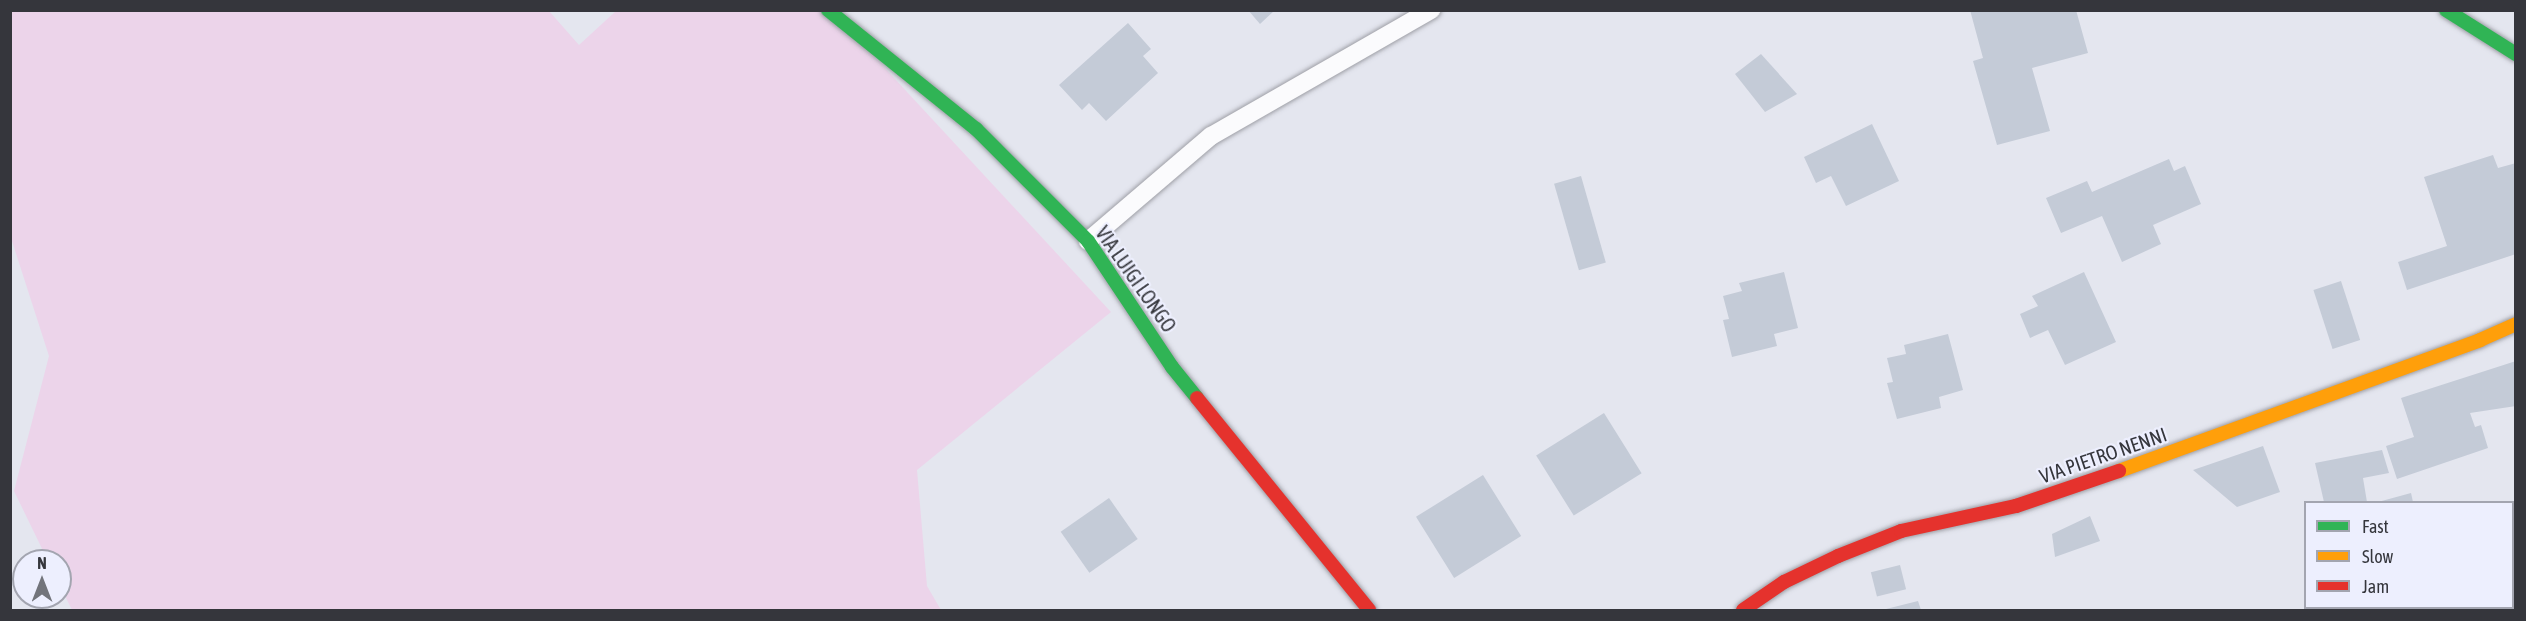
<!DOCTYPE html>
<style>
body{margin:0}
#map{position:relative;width:2526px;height:621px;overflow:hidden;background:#e4e6ef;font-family:"Asap Condensed",sans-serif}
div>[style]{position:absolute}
.green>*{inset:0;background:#ecd4ea}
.building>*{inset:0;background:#c4cbd7;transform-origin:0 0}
.roads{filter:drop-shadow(0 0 2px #9e9fa6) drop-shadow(0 0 2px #9e9fa6)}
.lane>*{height:18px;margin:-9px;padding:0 9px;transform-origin:9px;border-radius:9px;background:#fbfbfd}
.fast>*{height:14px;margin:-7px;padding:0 7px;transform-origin:7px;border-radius:7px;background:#30b455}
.slow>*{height:14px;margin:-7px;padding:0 7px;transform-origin:7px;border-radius:7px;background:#ff9f0a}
.jam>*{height:14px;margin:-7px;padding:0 7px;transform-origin:7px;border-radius:7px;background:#e5322d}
span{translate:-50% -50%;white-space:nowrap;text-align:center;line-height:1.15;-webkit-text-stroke:4.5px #edeffe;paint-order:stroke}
.street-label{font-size:20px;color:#35363c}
.frame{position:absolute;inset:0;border:12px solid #35363c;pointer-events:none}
.legend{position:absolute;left:2304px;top:501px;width:210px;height:108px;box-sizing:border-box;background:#edeffe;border:2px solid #a3a5b0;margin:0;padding:8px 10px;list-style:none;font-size:18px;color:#35363c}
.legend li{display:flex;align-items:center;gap:12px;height:30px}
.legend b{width:30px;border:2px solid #a3a5b0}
.north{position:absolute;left:12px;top:549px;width:60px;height:60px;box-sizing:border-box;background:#edeffe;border:2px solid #a3a5b0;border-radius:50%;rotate:0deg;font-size:16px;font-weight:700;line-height:24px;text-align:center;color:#35363c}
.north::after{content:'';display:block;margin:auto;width:21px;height:27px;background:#72747b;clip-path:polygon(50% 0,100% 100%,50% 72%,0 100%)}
</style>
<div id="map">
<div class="green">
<div style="clip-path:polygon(10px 11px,549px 11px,579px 45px,616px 11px,832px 11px,1111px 312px,917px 470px,927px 586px,941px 610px,72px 610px,60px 586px,60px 561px,48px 561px,14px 491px,49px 356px,11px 238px)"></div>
</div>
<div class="building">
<div style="clip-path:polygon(1248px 10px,1275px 10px,1260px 24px)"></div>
<div style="clip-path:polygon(1970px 10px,2076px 10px,2088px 53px,2032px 68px,2050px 131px,1997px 145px,1973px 61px,1983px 58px)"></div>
<div style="clip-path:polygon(1128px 23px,1151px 49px,1143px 56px,1158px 73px,1106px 121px,1089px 103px,1082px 110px,1059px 85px)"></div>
<div style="clip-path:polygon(1761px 54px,1797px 94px,1765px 112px,1735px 74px)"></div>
<div style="clip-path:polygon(1872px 124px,1899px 181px,1846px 206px,1831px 176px,1816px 183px,1804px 157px)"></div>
<div style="clip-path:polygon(2493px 155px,2498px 168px,2516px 163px,2516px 254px,2407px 290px,2398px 262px,2447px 246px,2424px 177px)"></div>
<div style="clip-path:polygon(2169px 159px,2174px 171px,2185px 166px,2201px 204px,2153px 225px,2161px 244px,2122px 262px,2102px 216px,2061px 233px,2046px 198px,2087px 181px,2092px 192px)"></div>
<div style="left:1581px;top:176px;width:90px;height:28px;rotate:74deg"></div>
<div style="clip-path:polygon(1784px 272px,1798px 328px,1774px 334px,1777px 346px,1732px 357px,1723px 320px,1729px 319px,1723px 296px,1742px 291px,1739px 283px)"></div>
<div style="clip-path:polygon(2084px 272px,2116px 342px,2065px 365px,2048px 330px,2030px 338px,2020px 314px,2038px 306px,2032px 296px)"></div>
<div style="left:2341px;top:281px;width:62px;height:29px;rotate:72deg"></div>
<div style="clip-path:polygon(1948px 334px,1963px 390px,1939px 397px,1941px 408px,1897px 419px,1887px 383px,1893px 382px,1887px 358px,1906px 354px,1904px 345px)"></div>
<div style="clip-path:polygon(2516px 361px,2516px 406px,2470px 413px,2475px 427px,2481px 425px,2488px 448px,2397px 479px,2386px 446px,2414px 437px,2401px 398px)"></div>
<div style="left:1604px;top:413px;width:71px;height:80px;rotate:58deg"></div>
<div style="clip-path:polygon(2263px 446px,2280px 492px,2237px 507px,2193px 470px)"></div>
<div style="clip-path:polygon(2382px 450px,2389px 473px,2363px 478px,2367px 502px,2324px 502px,2315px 463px)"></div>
<div style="left:1483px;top:475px;width:72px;height:79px;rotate:58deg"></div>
<div style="clip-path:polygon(2411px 493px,2413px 502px,2378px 502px)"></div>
<div style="left:1109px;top:498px;width:50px;height:59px;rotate:55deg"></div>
<div style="clip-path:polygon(2090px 516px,2100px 541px,2055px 557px,2052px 534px)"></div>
<div style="left:1900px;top:565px;width:25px;height:30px;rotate:76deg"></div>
<div style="clip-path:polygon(1918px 601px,1921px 610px,1882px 610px)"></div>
</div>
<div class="roads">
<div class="lane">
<div style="left:1088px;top:241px;width:162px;rotate:-40.5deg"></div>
<div style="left:1211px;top:136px;width:254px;rotate:-29.8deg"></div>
</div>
<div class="fast">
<div style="left:828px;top:10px;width:190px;rotate:38.8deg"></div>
<div style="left:976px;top:129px;width:158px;rotate:45deg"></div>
<div style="left:1088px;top:241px;width:151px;rotate:56.3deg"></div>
<div style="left:1172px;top:367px;width:40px;rotate:51deg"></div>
<div style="left:2446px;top:10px;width:83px;rotate:32.2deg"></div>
</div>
<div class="slow">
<div style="left:2119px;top:471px;width:384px;rotate:-19.9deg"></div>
<div style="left:2480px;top:340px;width:39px;rotate:-24deg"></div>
</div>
<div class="jam">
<div style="left:1197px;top:398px;width:273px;rotate:50.9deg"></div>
<div style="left:1743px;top:610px;width:50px;rotate:-34.3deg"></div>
<div style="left:1784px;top:582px;width:60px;rotate:-25.7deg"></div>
<div style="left:1838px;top:556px;width:68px;rotate:-21.6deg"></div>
<div style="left:1901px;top:531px;width:118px;rotate:-12.3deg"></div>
<div style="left:2016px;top:506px;width:109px;rotate:-18.8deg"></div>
</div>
</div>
<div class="street-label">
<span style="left:1136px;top:279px;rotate:55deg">VIA LUIGI LONGO</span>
<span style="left:2103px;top:455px;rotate:-19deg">VIA PIETRO NENNI</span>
</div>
<div class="frame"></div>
<ul class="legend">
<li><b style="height:8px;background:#30b455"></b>Fast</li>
<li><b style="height:8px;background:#ff9f0a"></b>Slow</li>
<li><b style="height:8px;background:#e5322d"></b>Jam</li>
</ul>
<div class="north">N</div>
</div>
